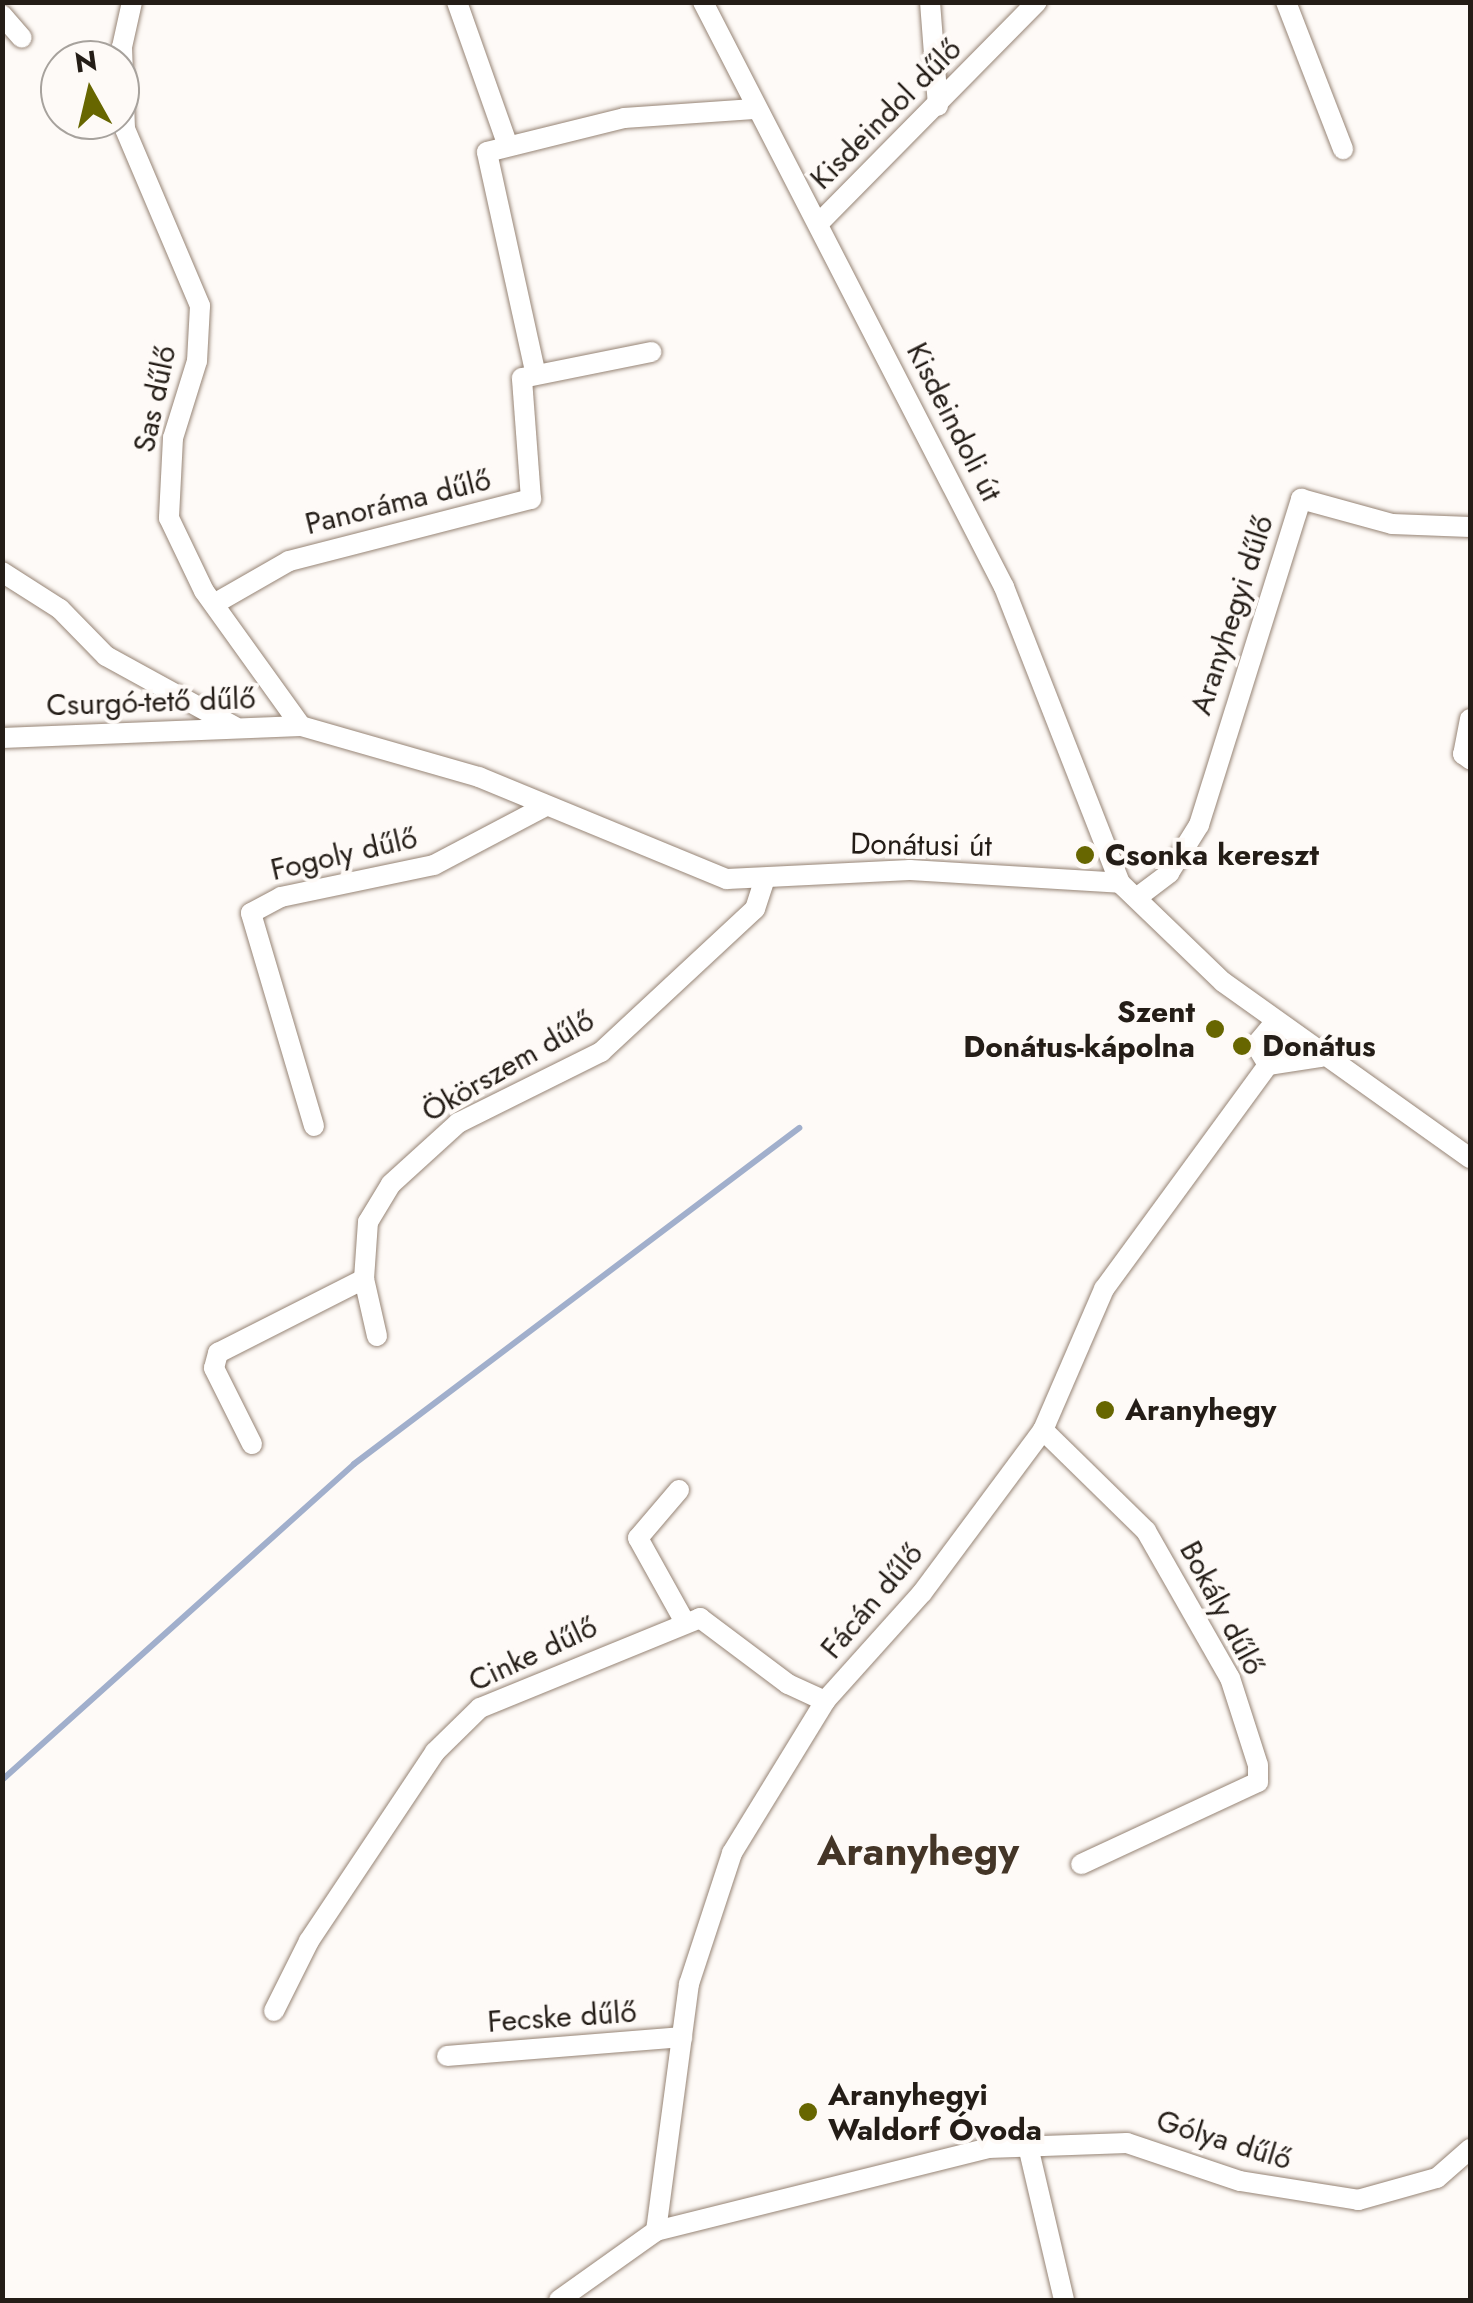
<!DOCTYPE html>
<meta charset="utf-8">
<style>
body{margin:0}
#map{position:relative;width:1473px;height:2303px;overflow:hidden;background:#fefaf7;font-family:Jost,sans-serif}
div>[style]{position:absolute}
.stream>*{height:6px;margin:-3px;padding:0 3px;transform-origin:3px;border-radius:3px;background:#a1afcc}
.roads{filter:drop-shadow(0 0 2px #968475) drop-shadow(0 0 2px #968475)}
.minor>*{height:20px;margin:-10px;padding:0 10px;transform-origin:10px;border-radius:10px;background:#fff}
.dots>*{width:28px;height:28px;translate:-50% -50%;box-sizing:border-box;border:5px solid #fefaf7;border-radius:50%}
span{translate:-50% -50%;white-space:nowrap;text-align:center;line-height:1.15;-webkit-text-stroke:8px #fefaf7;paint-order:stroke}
.street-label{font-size:30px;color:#241d17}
.poi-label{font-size:30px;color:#241d17;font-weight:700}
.left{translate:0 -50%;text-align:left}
.right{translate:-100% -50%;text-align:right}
.district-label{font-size:40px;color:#443527;font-weight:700}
.frame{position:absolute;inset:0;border:5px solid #241d17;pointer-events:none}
.north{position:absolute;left:40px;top:40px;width:100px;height:100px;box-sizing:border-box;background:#fefaf7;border:2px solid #a7a29d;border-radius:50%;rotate:352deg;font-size:28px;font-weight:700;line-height:40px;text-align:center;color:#241d17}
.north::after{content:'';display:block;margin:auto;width:35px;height:45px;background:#676600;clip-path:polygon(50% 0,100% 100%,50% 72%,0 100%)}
</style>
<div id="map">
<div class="stream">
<div style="left:2px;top:1780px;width:473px;rotate:-41.9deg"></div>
<div style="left:354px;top:1464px;width:558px;rotate:-37.05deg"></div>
</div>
<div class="roads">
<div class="minor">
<div style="left:132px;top:2px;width:46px;rotate:102.5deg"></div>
<div style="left:122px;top:47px;width:82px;rotate:87.9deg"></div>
<div style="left:125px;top:129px;width:192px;rotate:67deg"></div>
<div style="left:200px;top:306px;width:55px;rotate:93.1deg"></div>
<div style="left:197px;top:361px;width:81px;rotate:107.3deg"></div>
<div style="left:173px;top:438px;width:80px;rotate:92.9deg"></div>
<div style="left:169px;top:518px;width:81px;rotate:64.4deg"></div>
<div style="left:204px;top:591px;width:166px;rotate:54.3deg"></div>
<div style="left:457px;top:2px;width:146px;rotate:70.5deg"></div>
<div style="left:703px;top:2px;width:658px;rotate:62.77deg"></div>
<div style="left:1004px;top:587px;width:318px;rotate:68.6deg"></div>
<div style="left:930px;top:2px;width:104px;rotate:85.6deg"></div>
<div style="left:1286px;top:2px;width:158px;rotate:68.8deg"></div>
<div style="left:2px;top:15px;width:30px;rotate:49deg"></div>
<div style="left:819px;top:223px;width:310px;rotate:-45.4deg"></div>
<div style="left:535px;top:371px;width:224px;rotate:-102.4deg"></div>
<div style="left:487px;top:152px;width:141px;rotate:-13.9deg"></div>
<div style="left:624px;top:118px;width:130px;rotate:-4deg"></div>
<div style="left:2px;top:572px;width:69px;rotate:32.5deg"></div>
<div style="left:60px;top:609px;width:66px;rotate:45.6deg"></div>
<div style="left:106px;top:656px;width:147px;rotate:28.8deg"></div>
<div style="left:214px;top:604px;width:86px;rotate:-29.8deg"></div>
<div style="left:289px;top:561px;width:250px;rotate:-14.4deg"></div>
<div style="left:531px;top:499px;width:121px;rotate:-94.3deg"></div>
<div style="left:522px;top:378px;width:132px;rotate:-11.4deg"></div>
<div style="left:1470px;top:719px;width:36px;rotate:101deg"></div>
<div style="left:1463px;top:754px;width:9px;rotate:36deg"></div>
<div style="left:2px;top:738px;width:299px;rotate:-2.3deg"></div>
<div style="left:301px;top:726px;width:185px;rotate:16deg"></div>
<div style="left:479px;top:777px;width:268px;rotate:22.4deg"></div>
<div style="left:727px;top:879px;width:183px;rotate:-2.8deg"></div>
<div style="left:910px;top:870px;width:210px;rotate:3.5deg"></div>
<div style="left:1120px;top:883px;width:143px;rotate:43.9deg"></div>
<div style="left:1223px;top:982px;width:303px;rotate:35.5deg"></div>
<div style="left:1139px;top:896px;width:38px;rotate:-37deg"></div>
<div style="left:1169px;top:873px;width:57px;rotate:-58deg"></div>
<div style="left:1199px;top:825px;width:342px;rotate:-72.6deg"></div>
<div style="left:1301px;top:499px;width:94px;rotate:15.4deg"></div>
<div style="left:1392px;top:524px;width:78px;rotate:2.2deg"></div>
<div style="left:1276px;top:1021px;width:31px;rotate:130deg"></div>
<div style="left:1256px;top:1045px;width:23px;rotate:59deg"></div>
<div style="left:1268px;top:1065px;width:54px;rotate:-8.6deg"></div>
<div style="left:314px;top:1126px;width:222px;rotate:-106.5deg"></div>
<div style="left:251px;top:913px;width:34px;rotate:-28deg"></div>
<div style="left:281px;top:897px;width:156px;rotate:-11.8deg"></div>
<div style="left:434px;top:865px;width:124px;rotate:-27.8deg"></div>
<div style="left:377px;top:1336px;width:58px;rotate:-102.8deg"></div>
<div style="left:364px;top:1279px;width:57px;rotate:-86deg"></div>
<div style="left:368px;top:1222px;width:44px;rotate:-58.8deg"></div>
<div style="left:391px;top:1184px;width:91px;rotate:-42.3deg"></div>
<div style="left:458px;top:1123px;width:160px;rotate:-26.4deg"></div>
<div style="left:601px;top:1052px;width:210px;rotate:-42.9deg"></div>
<div style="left:755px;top:909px;width:28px;rotate:-72deg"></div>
<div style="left:1043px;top:1430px;width:144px;rotate:44.4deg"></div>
<div style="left:1146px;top:1531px;width:169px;rotate:60.3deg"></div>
<div style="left:1230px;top:1678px;width:91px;rotate:72.2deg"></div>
<div style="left:1258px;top:1765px;width:17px;rotate:90deg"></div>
<div style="left:1258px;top:1782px;width:195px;rotate:155.1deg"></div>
<div style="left:252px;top:1444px;width:85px;rotate:-116.6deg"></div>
<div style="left:214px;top:1368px;width:16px;rotate:-75deg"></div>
<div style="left:218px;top:1353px;width:164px;rotate:-26.9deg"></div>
<div style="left:679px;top:1490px;width:63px;rotate:130.5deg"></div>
<div style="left:638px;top:1538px;width:93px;rotate:60.9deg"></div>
<div style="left:274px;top:2011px;width:78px;rotate:-63.4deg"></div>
<div style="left:309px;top:1941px;width:227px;rotate:-56.3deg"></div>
<div style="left:435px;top:1752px;width:63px;rotate:-44.4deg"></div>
<div style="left:480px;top:1708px;width:238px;rotate:-22.2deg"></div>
<div style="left:700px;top:1618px;width:110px;rotate:36.9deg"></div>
<div style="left:788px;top:1684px;width:41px;rotate:24.7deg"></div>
<div style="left:447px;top:2056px;width:236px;rotate:-4.6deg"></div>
<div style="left:1027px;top:2142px;width:162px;rotate:76.8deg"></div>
<div style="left:656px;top:2231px;width:249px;rotate:-82.4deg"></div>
<div style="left:689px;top:1984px;width:138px;rotate:-71.8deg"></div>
<div style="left:732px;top:1853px;width:178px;rotate:-58.5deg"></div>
<div style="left:825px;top:1701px;width:145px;rotate:-48.1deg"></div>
<div style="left:922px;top:1593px;width:203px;rotate:-53.4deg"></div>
<div style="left:1043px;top:1430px;width:154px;rotate:-66.6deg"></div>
<div style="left:1104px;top:1289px;width:278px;rotate:-53.8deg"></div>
<div style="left:559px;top:2300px;width:119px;rotate:-35.4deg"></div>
<div style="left:656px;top:2231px;width:342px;rotate:-14deg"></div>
<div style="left:988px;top:2148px;width:139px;rotate:-2.1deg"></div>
<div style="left:1127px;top:2143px;width:119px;rotate:18.6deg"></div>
<div style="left:1240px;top:2181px;width:120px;rotate:9.1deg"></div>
<div style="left:1358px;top:2200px;width:82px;rotate:-15.6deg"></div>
<div style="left:1437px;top:2178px;width:44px;rotate:-41.3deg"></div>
</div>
</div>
<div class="dots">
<div style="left:1085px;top:855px;background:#676600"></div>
<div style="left:1215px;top:1029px;background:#676600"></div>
<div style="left:1242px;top:1046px;background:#676600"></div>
<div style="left:1105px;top:1410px;background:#676600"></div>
<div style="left:808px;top:2112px;background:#676600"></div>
</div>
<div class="street-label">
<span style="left:886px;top:114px;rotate:-45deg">Kisdeindol dűlő</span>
<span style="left:155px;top:399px;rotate:-78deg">Sas dűlő</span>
<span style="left:954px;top:422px;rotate:63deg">Kisdeindoli út</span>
<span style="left:398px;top:502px;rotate:-14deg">Panoráma dűlő</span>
<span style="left:1232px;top:615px;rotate:-72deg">Aranyhegyi dűlő</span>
<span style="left:151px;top:702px;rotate:-2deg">Csurgó-tető dűlő</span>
<span style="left:921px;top:845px;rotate:1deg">Donátusi út</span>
<span style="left:344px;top:854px;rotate:-13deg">Fogoly dűlő</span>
<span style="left:508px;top:1066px;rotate:-30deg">Ökörszem dűlő</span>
<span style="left:872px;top:1601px;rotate:-50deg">Fácán dűlő</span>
<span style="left:1222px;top:1608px;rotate:62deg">Bokály dűlő</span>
<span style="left:533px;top:1654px;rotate:-25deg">Cinke dűlő</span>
<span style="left:562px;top:2017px;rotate:-4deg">Fecske dűlő</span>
<span style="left:1224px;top:2140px;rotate:17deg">Gólya dűlő</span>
</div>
<div class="poi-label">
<span class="left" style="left:1105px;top:855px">Csonka kereszt</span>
<span class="right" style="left:1195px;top:1029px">Szent<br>Donátus-kápolna</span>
<span class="left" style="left:1262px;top:1046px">Donátus</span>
<span class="left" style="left:1125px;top:1410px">Aranyhegy</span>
<span class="left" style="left:828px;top:2112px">Aranyhegyi<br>Waldorf Óvoda</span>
</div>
<div class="district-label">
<span style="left:918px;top:1851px">Aranyhegy</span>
</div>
<div class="frame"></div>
<div class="north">N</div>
</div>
